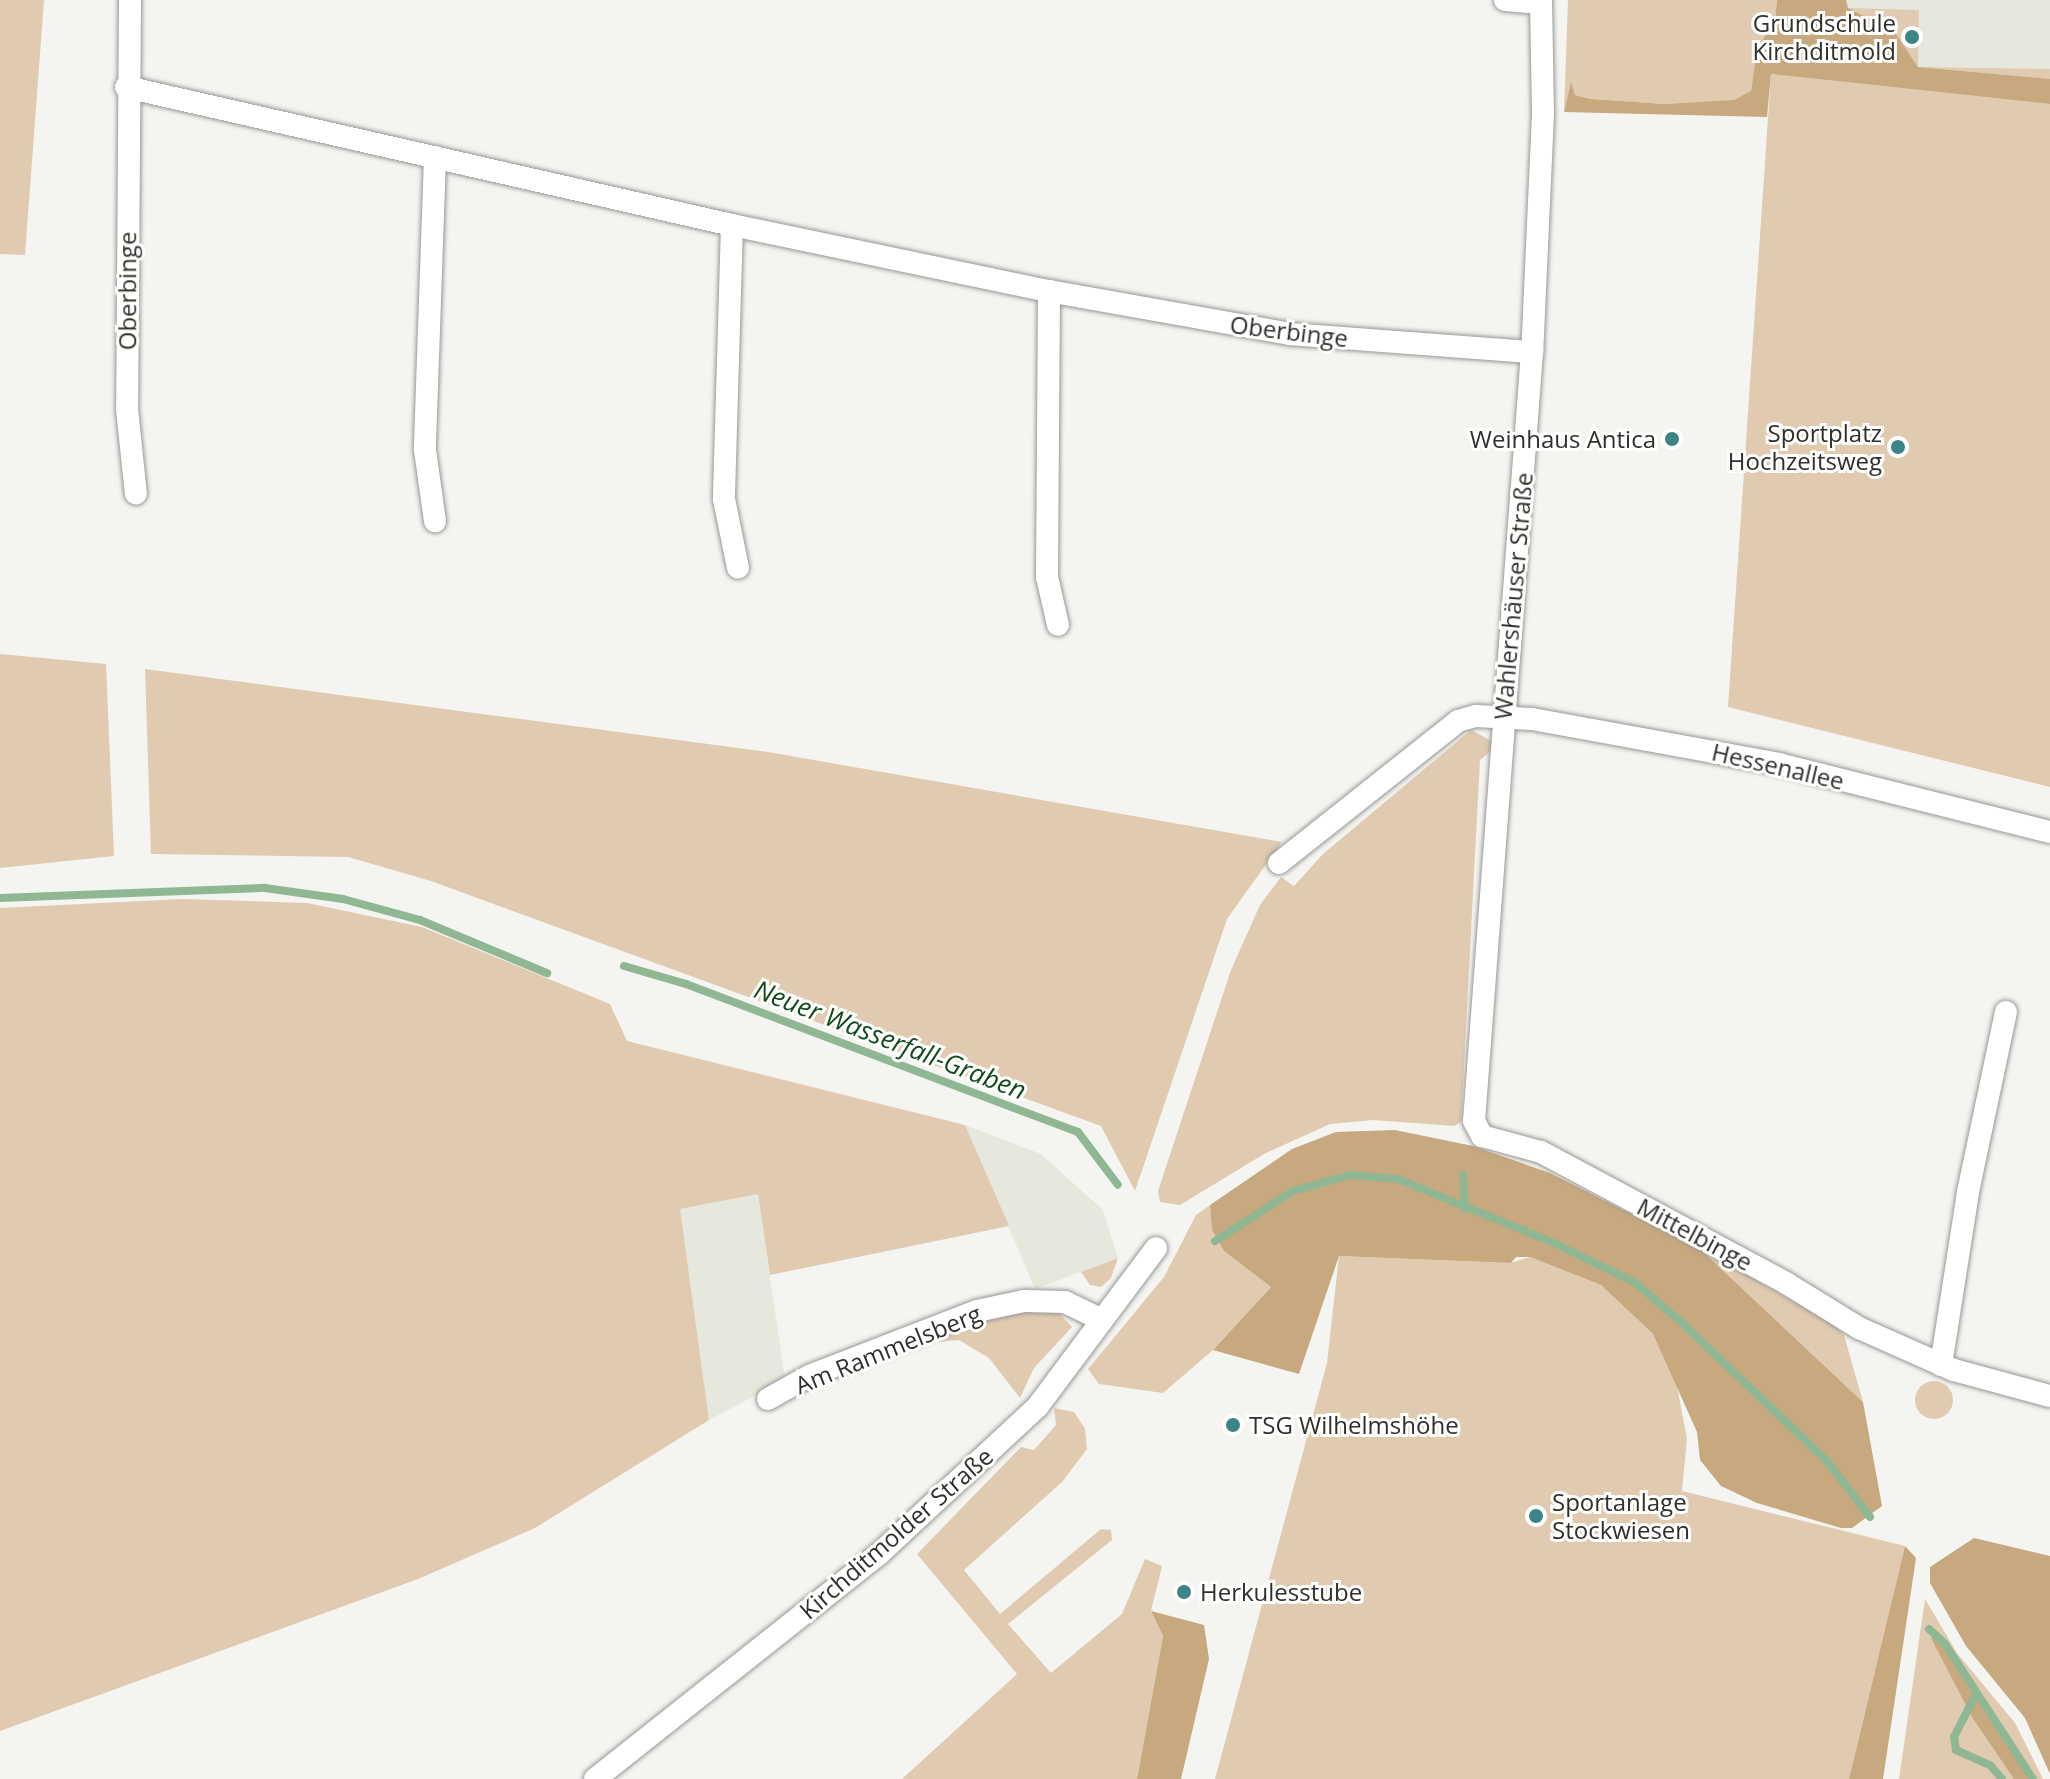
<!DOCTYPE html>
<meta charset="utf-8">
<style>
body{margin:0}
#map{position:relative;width:2050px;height:1779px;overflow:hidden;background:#f4f4f1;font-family:"Open Sans",sans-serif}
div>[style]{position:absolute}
.built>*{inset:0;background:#e7e8dd}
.green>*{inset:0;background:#e0cbb0}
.round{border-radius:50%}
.forest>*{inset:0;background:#c7a87f}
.stream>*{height:8px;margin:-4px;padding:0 4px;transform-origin:4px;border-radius:4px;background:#90b793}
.roads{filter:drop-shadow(0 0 2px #979794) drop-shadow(0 0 2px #979794)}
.minor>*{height:22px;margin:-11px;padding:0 11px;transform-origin:11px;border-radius:11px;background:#fff}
.dots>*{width:22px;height:22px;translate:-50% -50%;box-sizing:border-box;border:4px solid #fffffe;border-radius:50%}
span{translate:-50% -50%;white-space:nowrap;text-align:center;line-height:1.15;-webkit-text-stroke:6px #fffffe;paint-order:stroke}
.poi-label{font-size:24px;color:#2f2f2e}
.right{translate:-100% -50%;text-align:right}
.left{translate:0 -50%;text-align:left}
.street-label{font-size:24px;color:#2f2f2e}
.water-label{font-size:26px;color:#114b1d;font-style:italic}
</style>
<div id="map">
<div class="built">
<div style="clip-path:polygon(1779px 0,2050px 0,2050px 104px,1771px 74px)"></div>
<div style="clip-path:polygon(965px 1125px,1041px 1154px,1103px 1210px,1118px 1258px,1035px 1289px)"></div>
<div style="clip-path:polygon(758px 1194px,785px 1380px,709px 1420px,679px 1209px)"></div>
</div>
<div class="green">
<div style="clip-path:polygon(0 0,44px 0,25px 255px,0 254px)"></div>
<div style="clip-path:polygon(1568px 0,1777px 0,1775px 21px,1757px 48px,1751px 91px,1734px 101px,1665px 104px,1591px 99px,1575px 95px,1571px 84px,1564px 112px)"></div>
<div style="clip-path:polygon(1846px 0,1848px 8px,1919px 10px,1918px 67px,2050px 69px,2050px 79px,1918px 67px,1894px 31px,1848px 8px)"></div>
<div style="clip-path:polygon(1771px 74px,2050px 104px,2050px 787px,1728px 707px)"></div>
<div style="clip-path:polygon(0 654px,106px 664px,114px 856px,0 868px)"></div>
<div style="clip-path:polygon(145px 669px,768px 752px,1282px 842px,1227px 919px,1135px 1191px,1101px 1126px,431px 881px,348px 857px,151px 854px)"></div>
<div style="clip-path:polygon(1471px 730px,1492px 741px,1491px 751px,1480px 760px,1461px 1122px,1454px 1126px,1373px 1120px,1330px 1124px,1264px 1154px,1180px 1205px,1160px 1202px,1158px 1191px,1231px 970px,1260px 905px,1281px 877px,1294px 886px,1323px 854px)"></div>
<div style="clip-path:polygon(182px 899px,307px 903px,422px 927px,610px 1004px,627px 1041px,965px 1125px,1009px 1226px,770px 1275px,758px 1194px,680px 1209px,709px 1420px,535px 1528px,418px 1579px,0 1731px,0 908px)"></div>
<div style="clip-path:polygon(1210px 1205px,1212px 1230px,1224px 1251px,1271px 1287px,1213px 1350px,1163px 1393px,1099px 1384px,1088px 1369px,1164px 1277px,1196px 1215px)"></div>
<div style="clip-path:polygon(1699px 1248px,1835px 1325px,1844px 1335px,1863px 1402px)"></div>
<div style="clip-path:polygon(1339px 1256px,1510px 1263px,1530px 1257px,1601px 1285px,1653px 1334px,1676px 1381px,1687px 1439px,1682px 1491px,1905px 1546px,1849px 1779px,1215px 1779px,1327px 1363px)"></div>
<div style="clip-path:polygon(1118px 1258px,1111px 1278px,1101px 1287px,1090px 1285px,1081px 1272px)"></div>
<div style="clip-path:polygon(1015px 1311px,1057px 1311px,1072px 1327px,1034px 1368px,1020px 1398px,989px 1358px,959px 1340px,916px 1344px)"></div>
<div class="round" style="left:1915px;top:1381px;width:38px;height:38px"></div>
<div style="clip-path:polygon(1054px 1408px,1074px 1412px,1085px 1429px,1087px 1449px,1062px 1482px,964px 1570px,1000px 1614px,1101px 1529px,1111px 1530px,1112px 1540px,1008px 1624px,1051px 1673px,1122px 1614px,1145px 1559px,1162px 1566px,1151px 1611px,1163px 1636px,1137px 1779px,902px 1779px,1017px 1674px,917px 1554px,1021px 1447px,1034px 1450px,1056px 1425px)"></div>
<div style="clip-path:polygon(1925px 1599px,1957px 1653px,2015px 1723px,2043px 1779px,1899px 1779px)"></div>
</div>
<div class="forest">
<div style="clip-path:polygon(1777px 0,1846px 0,1848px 8px,1894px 31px,1918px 67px,2050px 79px,2050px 104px,1771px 74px,1767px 117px,1564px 112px,1571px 82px,1575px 95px,1591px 99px,1665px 104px,1734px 100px,1751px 91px,1757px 48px,1775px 21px)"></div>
<div style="clip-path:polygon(1395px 1130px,1473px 1146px,1550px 1173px,1699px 1248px,1863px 1402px,1882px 1506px,1852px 1528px,1841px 1528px,1757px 1503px,1721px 1486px,1700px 1460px,1697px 1432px,1653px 1334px,1601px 1285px,1530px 1257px,1516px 1257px,1511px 1263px,1339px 1256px,1299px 1374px,1213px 1350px,1271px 1287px,1224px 1251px,1212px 1230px,1210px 1205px,1292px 1149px,1336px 1132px)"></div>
<div style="clip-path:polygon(1974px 1538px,2050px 1556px,2050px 1774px,2025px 1718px,1966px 1646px,1930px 1583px,1930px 1567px)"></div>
<div style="clip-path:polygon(1905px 1546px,1916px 1558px,1883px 1779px,1849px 1779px)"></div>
<div style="clip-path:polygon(1151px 1611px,1204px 1625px,1209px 1659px,1181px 1779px,1137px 1779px,1163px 1636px)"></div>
<div style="clip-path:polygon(1931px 1638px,1939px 1638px,2029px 1779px,2014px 1779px,1972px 1717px)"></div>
</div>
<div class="stream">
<div style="left:0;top:898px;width:265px;rotate:-2.2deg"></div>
<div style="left:265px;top:888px;width:79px;rotate:8deg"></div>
<div style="left:343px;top:899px;width:80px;rotate:15.3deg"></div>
<div style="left:420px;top:920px;width:138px;rotate:22.7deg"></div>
<div style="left:624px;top:966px;width:65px;rotate:16.2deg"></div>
<div style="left:686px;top:984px;width:419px;rotate:20.7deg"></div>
<div style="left:1078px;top:1132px;width:66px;rotate:53deg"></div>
<div style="left:1463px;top:1175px;width:34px;rotate:87deg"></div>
<div style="left:1215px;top:1241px;width:93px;rotate:-32.7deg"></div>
<div style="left:1293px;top:1191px;width:59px;rotate:-15.7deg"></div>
<div style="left:1350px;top:1175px;width:48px;rotate:4.8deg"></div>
<div style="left:1398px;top:1179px;width:169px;rotate:22.3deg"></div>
<div style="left:1554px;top:1243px;width:89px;rotate:26deg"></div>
<div style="left:1634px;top:1282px;width:60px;rotate:40.3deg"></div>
<div style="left:1680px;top:1321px;width:202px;rotate:43.6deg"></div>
<div style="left:1826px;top:1460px;width:72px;rotate:52.3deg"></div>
<div style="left:1929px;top:1629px;width:22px;rotate:43deg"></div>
<div style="left:1945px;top:1644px;width:161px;rotate:56.9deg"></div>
<div style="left:1976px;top:1694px;width:48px;rotate:117.1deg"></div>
<div style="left:1954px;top:1737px;width:13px;rotate:81deg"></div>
<div style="left:1956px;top:1750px;width:37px;rotate:24deg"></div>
<div style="left:1990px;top:1765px;width:18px;rotate:49deg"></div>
</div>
<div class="roads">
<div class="minor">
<div style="left:130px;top:0;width:409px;rotate:90.4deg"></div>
<div style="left:127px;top:409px;width:85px;rotate:84deg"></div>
<div style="left:1505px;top:0;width:36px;rotate:5deg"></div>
<div style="left:1541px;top:0;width:114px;rotate:89deg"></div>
<div style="left:1543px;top:114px;width:238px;rotate:92.6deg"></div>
<div style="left:1532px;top:352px;width:771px;rotate:94.31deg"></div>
<div style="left:1474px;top:1121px;width:17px;rotate:62deg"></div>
<div style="left:1482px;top:1136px;width:61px;rotate:15.2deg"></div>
<div style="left:1541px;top:1152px;width:278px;rotate:28.1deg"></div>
<div style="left:1786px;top:1283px;width:86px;rotate:31.7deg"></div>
<div style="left:1859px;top:1328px;width:104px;rotate:23.9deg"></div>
<div style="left:1954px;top:1370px;width:99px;rotate:15.2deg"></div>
<div style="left:126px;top:87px;width:622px;rotate:12.83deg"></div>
<div style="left:732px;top:225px;width:324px;rotate:11.8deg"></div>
<div style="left:1049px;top:291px;width:245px;rotate:10.1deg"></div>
<div style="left:1290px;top:334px;width:243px;rotate:4.3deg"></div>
<div style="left:435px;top:157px;width:293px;rotate:92deg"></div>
<div style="left:425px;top:450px;width:72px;rotate:82deg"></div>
<div style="left:732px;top:225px;width:274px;rotate:91.7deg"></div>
<div style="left:724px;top:499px;width:70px;rotate:78.5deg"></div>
<div style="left:1049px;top:291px;width:286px;rotate:90.4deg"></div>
<div style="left:1047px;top:577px;width:49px;rotate:77.1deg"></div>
<div style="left:1279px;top:863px;width:228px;rotate:-38.4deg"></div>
<div style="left:1458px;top:721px;width:19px;rotate:-16deg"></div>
<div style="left:1476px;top:716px;width:56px;rotate:3.1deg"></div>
<div style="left:1532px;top:719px;width:251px;rotate:10.3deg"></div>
<div style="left:1779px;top:764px;width:279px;rotate:14.1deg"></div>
<div style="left:1941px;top:1365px;width:175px;rotate:-81.1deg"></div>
<div style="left:1968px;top:1192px;width:184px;rotate:-78.1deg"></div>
<div style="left:768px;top:1399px;width:47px;rotate:-29.3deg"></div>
<div style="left:809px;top:1376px;width:180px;rotate:-21.2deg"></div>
<div style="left:977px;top:1311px;width:48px;rotate:-12deg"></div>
<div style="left:1024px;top:1301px;width:41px;rotate:1.4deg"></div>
<div style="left:1065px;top:1302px;width:41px;rotate:25.9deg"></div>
<div style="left:595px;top:1779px;width:362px;rotate:-38.4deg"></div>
<div style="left:879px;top:1554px;width:217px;rotate:-42.9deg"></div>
<div style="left:1038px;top:1406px;width:197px;rotate:-53.2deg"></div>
</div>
</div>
<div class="dots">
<div style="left:1912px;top:37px;background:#3b8488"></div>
<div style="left:1672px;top:439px;background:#3b8488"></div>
<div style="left:1898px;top:447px;background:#3b8488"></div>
<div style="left:1233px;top:1425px;background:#3b8488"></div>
<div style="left:1536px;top:1516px;background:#3b8488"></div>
<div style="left:1184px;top:1592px;background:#3b8488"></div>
</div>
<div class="poi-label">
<span class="right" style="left:1896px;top:37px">Grundschule<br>Kirchditmold</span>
<span class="right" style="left:1882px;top:447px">Sportplatz<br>Hochzeitsweg</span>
<span class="right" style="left:1656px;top:439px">Weinhaus Antica</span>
<span class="left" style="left:1249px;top:1425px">TSG Wilhelmshöhe</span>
<span class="left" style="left:1552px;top:1516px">Sportanlage<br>Stockwiesen</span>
<span class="left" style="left:1200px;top:1592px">Herkulesstube</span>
</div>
<div class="street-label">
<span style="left:127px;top:291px;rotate:-90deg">Oberbinge</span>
<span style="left:1289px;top:331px;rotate:7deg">Oberbinge</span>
<span style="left:1513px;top:596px;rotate:-85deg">Wahlershäuser Straße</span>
<span style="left:1778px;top:766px;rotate:13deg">Hessenallee</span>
<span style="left:1695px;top:1234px;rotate:28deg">Mittelbinge</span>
<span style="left:888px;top:1349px;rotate:-22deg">Am Rammelsberg</span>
<span style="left:896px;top:1533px;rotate:-41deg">Kirchditmolder Straße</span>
</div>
<div class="water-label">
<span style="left:890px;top:1040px;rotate:21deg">Neuer Wasserfall-Graben</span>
</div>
</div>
